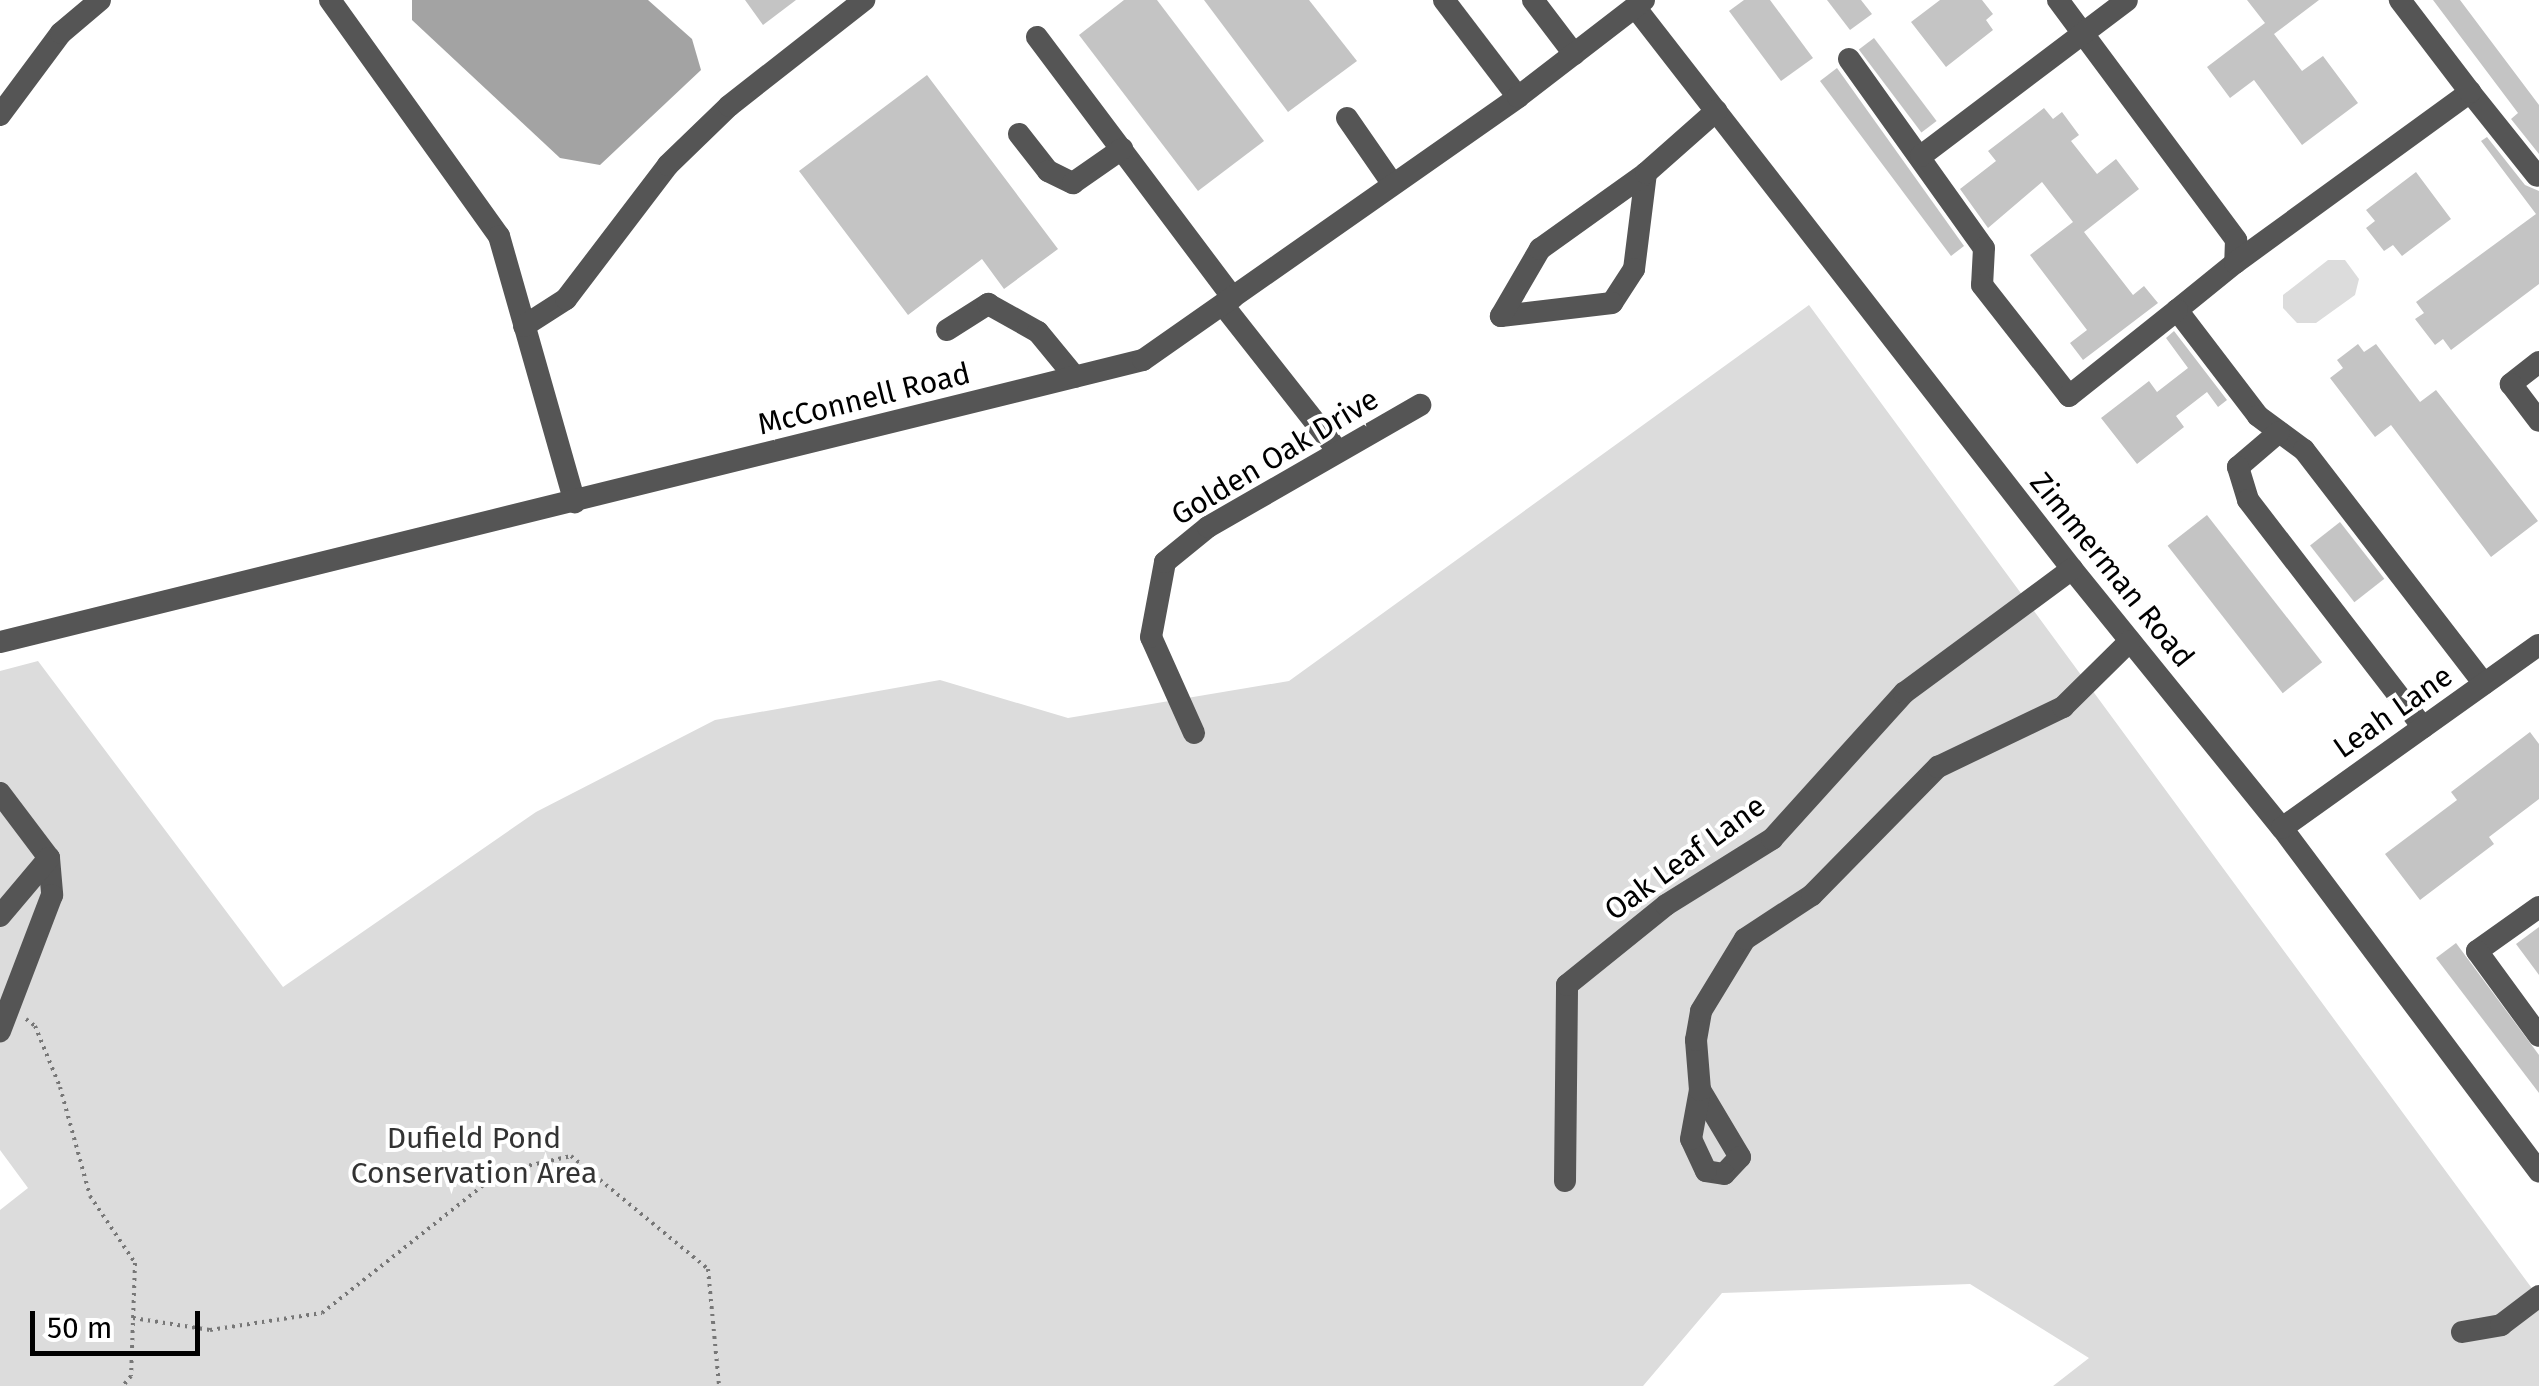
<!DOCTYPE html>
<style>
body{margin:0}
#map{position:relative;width:2539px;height:1386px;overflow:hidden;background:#fff;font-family:"Fira Sans",sans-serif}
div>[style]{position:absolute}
.green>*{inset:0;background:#dcdcdc}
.water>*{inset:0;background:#a3a3a3}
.building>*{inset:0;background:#c4c4c4;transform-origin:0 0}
.path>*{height:4px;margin-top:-2px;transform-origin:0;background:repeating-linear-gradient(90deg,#777 0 2.5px,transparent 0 7.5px)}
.minor>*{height:22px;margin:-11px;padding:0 11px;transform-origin:11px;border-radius:11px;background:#555}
span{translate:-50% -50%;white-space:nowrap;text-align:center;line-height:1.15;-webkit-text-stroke:8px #fff;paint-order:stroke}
.street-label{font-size:30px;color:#000}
.park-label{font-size:30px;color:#333}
.scale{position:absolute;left:30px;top:1311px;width:170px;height:45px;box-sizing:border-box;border:5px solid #000;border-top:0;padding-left:12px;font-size:30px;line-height:35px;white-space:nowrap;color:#000;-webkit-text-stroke:8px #fff;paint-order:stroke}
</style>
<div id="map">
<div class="green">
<div style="clip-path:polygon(2328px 260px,2345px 260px,2359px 279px,2355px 295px,2316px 323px,2297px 323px,2283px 308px,2283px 295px)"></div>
<div style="clip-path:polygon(1809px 305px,2539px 1298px,2539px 1386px,2053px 1386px,2089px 1358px,1970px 1284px,1722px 1293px,1643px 1386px,0 1386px,0 1210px,28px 1188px,0 1150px,0 671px,38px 661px,283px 987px,536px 812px,715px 720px,940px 680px,1068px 718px,1289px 681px)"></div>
</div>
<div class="water">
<div style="clip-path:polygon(412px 0,648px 0,692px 39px,701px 70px,600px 165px,560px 158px,412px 20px)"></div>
</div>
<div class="building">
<div style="clip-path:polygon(745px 0,796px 0,763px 25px)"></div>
<div style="clip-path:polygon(1124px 0,1157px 0,1264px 141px,1198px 191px,1079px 35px)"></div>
<div style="clip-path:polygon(1204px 0,1309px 0,1357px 61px,1288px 112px)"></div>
<div style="clip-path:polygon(1744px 0,1770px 0,1813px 58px,1781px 81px,1729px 11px)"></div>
<div style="clip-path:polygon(1827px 0,1861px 0,1872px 14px,1850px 30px)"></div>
<div style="clip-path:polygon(1940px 0,1982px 0,1993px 14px,1986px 20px,1993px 30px,1946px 67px,1911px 22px)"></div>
<div style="clip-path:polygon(2247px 0,2319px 0,2274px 34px,2302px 71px,2323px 56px,2358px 103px,2302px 145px,2254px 80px,2230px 98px,2207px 67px,2265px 23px)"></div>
<div style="clip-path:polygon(2433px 0,2460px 0,2539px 105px,2539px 154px,2511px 119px,2518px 113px)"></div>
<div style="left:1874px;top:38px;width:104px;height:19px;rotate:53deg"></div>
<div style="clip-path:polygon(1837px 68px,1964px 246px,1951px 256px,1820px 81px)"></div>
<div style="clip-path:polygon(927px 75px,1058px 249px,1004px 289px,982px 259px,908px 315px,799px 171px)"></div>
<div style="clip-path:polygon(2044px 108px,2053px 119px,2062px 112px,2079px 135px,2071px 141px,2097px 174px,2116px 159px,2139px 189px,2084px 232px,2133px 295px,2144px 286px,2158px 303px,2083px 360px,2070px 343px,2087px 330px,2030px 255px,2073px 222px,2042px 182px,1988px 228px,1960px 189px,1996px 161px,1988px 151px)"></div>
<div style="clip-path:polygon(2487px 137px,2525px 185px,2539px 191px,2539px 284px,2451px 350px,2443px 339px,2435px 345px,2415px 319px,2424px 313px,2416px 302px,2536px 214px,2481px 141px)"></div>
<div style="clip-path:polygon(2416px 172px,2451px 219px,2402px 256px,2393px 245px,2384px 251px,2366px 228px,2375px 221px,2366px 210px)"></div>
<div style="clip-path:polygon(2174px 331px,2227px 400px,2218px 407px,2207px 392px,2176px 416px,2184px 427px,2137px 464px,2101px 418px,2149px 381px,2157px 392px,2188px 368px,2166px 338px)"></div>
<div style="clip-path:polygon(2358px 344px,2364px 352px,2376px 344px,2420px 402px,2436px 390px,2538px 521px,2491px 557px,2391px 425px,2375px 437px,2330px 378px,2343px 368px,2337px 360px)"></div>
<div style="left:2207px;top:515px;width:187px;height:50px;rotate:52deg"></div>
<div style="left:2340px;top:522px;width:72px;height:38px;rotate:52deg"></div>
<div style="clip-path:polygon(2530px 732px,2539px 744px,2539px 799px,2489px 837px,2494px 844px,2420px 900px,2385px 854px,2457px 800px,2451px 792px)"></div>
<div style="clip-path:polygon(2539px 927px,2539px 975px,2516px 944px)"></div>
<div style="clip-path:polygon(2456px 943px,2539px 1055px,2539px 1093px,2436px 958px)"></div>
</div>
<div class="path">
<div style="left:26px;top:1019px;width:11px;rotate:38deg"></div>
<div style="left:35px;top:1026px;width:66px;rotate:67.7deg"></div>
<div style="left:60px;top:1087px;width:113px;rotate:74.6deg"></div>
<div style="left:90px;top:1196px;width:81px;rotate:56.1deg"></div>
<div style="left:135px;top:1263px;width:113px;rotate:92deg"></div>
<div style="left:131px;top:1376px;width:13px;rotate:129deg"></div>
<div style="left:133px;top:1318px;width:78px;rotate:8.9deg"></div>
<div style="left:210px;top:1330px;width:113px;rotate:-8.6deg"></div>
<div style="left:322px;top:1313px;width:227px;rotate:-38.4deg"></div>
<div style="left:500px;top:1172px;width:73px;rotate:-12.7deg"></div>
<div style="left:571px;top:1156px;width:178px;rotate:39.5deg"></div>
<div style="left:708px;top:1269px;width:118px;rotate:84.6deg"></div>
</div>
<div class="minor">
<div style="left:330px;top:0;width:290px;rotate:54.4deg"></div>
<div style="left:499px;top:236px;width:277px;rotate:74.1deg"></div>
<div style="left:1444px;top:0;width:122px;rotate:52.7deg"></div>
<div style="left:1533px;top:0;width:68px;rotate:52.8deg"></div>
<div style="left:2058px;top:0;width:299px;rotate:53.4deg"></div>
<div style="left:2236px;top:240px;width:23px;rotate:92deg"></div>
<div style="left:2235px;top:263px;width:75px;rotate:141deg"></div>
<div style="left:2177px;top:310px;width:133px;rotate:52.6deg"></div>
<div style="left:2258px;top:416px;width:57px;rotate:36.5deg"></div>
<div style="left:2304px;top:450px;width:295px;rotate:52.4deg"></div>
<div style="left:1635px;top:7px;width:712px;rotate:52.13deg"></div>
<div style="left:2072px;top:569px;width:333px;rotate:51deg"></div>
<div style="left:2282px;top:828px;width:429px;rotate:53.2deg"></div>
<div style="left:1037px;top:37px;width:326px;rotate:53.1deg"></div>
<div style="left:1849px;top:59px;width:232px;rotate:54.5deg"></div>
<div style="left:1984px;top:248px;width:37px;rotate:93deg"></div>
<div style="left:1982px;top:285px;width:141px;rotate:51.9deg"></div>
<div style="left:2069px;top:396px;width:138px;rotate:-38.5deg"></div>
<div style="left:2470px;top:92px;width:107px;rotate:51.4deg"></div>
<div style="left:0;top:115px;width:102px;rotate:-53.4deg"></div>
<div style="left:61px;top:33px;width:51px;rotate:-40.2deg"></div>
<div style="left:1347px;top:118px;width:79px;rotate:55.3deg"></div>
<div style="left:1019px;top:134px;width:47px;rotate:51.9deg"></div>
<div style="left:1048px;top:171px;width:28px;rotate:26deg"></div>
<div style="left:1073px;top:183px;width:60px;rotate:-34.8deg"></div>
<div style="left:1921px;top:156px;width:258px;rotate:-37.1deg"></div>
<div style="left:1646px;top:173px;width:97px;rotate:97.1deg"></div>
<div style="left:1634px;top:269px;width:40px;rotate:122.9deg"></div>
<div style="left:1612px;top:303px;width:112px;rotate:173.3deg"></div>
<div style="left:1501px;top:316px;width:78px;rotate:-59.8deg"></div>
<div style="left:1540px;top:249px;width:130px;rotate:-35.6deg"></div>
<div style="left:1646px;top:173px;width:94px;rotate:-41.5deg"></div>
<div style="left:2235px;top:263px;width:291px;rotate:-36deg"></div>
<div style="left:2470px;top:92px;width:116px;rotate:-127.3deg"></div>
<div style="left:1223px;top:305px;width:184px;rotate:51.8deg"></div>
<div style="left:524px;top:326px;width:50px;rotate:-32.7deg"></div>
<div style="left:566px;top:299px;width:168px;rotate:-52.7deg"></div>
<div style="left:668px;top:165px;width:85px;rotate:-44deg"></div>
<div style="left:729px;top:106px;width:172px;rotate:-38.1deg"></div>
<div style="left:947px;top:330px;width:49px;rotate:-32.4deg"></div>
<div style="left:988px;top:304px;width:57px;rotate:29.2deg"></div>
<div style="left:1038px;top:332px;width:58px;rotate:50.6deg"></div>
<div style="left:2539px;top:362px;width:36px;rotate:142deg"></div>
<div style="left:2511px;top:384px;width:46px;rotate:52.9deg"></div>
<div style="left:2279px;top:432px;width:54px;rotate:139.5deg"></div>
<div style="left:2238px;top:467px;width:34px;rotate:73deg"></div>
<div style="left:2248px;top:500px;width:287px;rotate:52.4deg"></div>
<div style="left:0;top:642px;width:1177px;rotate:-13.86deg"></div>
<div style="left:1143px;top:360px;width:458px;rotate:-35deg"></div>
<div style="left:1518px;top:97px;width:159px;rotate:-37.6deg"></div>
<div style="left:1194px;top:733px;width:105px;rotate:-114.1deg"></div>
<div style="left:1151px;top:637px;width:76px;rotate:-79.4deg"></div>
<div style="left:1165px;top:562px;width:55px;rotate:-39.1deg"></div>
<div style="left:1208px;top:527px;width:245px;rotate:-29.9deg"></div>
<div style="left:0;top:793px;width:81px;rotate:53deg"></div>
<div style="left:49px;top:858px;width:37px;rotate:85deg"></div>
<div style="left:52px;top:895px;width:146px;rotate:110.9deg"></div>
<div style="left:2282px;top:828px;width:315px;rotate:-35.5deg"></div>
<div style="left:2539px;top:907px;width:76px;rotate:144.6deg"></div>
<div style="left:2477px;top:951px;width:105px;rotate:53.9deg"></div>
<div style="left:0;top:916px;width:76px;rotate:-49.8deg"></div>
<div style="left:1700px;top:1090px;width:78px;rotate:59.2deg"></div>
<div style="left:1740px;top:1157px;width:23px;rotate:133deg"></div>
<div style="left:1724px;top:1174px;width:18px;rotate:-171deg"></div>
<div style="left:1706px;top:1171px;width:35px;rotate:-115deg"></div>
<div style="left:1691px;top:1139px;width:50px;rotate:-79.6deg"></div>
<div style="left:1700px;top:1090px;width:50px;rotate:-94.6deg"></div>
<div style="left:1696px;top:1040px;width:29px;rotate:-80deg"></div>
<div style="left:1701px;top:1011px;width:84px;rotate:-58.6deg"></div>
<div style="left:1745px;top:939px;width:80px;rotate:-33.3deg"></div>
<div style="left:1812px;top:895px;width:180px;rotate:-45.5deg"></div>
<div style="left:1938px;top:767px;width:139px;rotate:-25.6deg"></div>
<div style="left:2063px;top:707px;width:94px;rotate:-44.6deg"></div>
<div style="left:1565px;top:1181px;width:196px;rotate:-89.4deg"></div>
<div style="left:1567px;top:985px;width:127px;rotate:-38.9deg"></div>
<div style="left:1666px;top:905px;width:125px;rotate:-31.9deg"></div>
<div style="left:1772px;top:839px;width:197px;rotate:-47.9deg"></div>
<div style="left:1904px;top:693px;width:209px;rotate:-36.4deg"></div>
<div style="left:2462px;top:1332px;width:40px;rotate:-10deg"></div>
<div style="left:2501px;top:1325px;width:48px;rotate:-37.3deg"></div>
</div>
<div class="street-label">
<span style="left:864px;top:399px;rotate:-14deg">McConnell Road</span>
<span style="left:1275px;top:457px;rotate:-31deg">Golden Oak Drive</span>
<span style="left:2112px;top:570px;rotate:51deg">Zimmerman Road</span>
<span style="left:2393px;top:712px;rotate:-35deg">Leah Lane</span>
<span style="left:1685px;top:858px;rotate:-36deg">Oak Leaf Lane</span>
</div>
<div class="park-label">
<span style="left:474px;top:1155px">Dufield Pond<br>Conservation Area</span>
</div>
<div class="scale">50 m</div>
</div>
